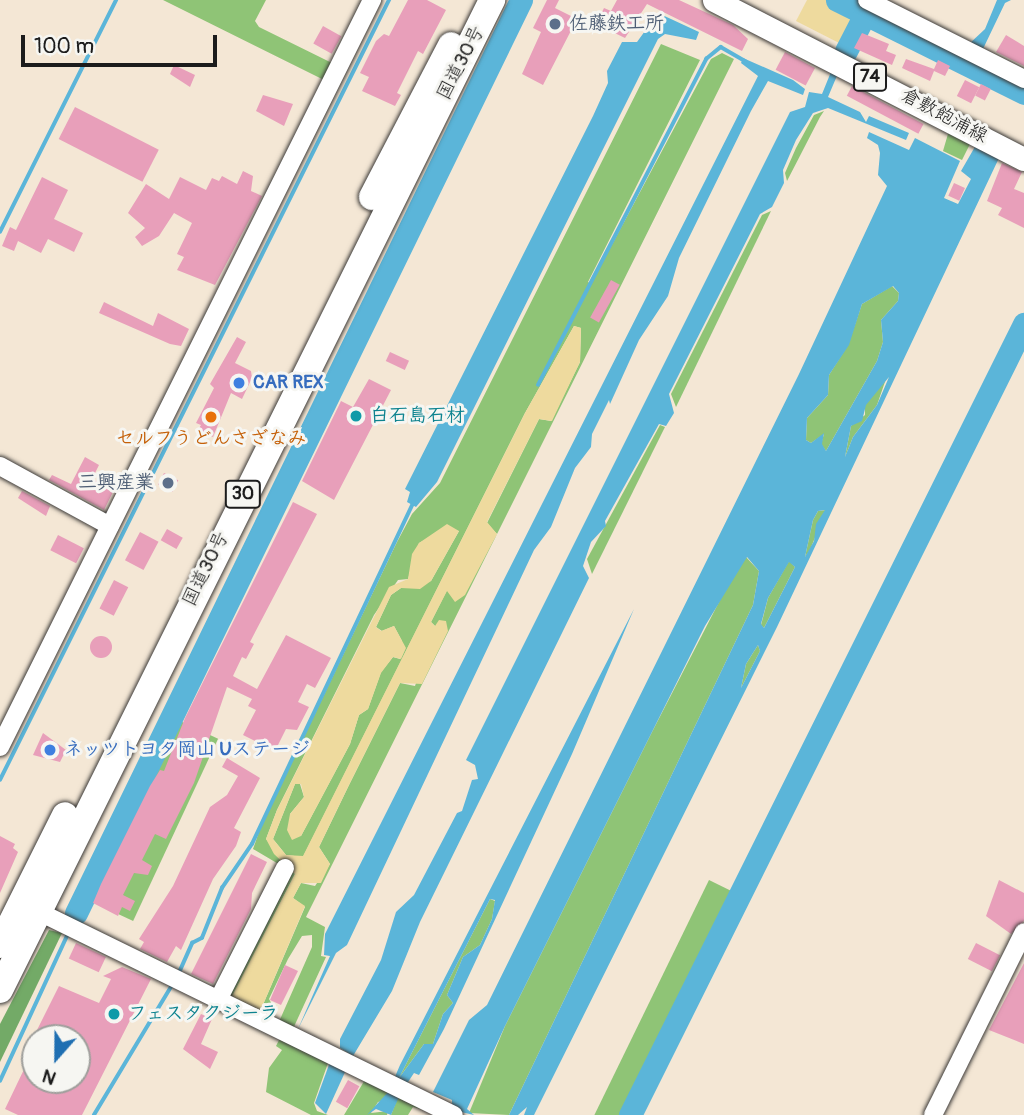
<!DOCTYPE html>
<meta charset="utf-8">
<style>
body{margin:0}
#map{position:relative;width:1024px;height:1115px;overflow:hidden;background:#f4e7d5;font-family:Pangolin,"Klee One",sans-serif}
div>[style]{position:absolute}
.green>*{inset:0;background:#8fc476;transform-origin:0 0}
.forest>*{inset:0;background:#73aa67}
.sand>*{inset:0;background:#eeda9e}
.water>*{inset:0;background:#5bb5d9}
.stream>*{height:3.5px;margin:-1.75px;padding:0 1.75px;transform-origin:1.75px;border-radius:1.75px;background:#5bb5d9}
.river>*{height:23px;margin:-11.5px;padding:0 11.5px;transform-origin:11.5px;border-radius:11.5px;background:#5bb5d9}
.building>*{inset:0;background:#e89fba;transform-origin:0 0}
.round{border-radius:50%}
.roads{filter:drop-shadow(0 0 2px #3c3a38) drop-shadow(0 0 2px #3c3a38)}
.minor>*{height:18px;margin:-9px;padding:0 9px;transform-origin:9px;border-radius:9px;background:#fff}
.major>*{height:23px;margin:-11.5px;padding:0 11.5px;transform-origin:11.5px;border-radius:11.5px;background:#fff}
.highway>*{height:26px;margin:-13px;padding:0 13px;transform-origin:13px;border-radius:13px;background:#fff}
.dots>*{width:19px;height:19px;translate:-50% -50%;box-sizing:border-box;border:4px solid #f6f6f2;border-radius:50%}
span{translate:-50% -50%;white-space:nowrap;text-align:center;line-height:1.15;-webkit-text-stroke:6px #f6f6f2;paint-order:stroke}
.shield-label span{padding:2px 5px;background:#f6f6f2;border:2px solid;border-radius:5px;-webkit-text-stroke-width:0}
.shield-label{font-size:18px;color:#1c1c1c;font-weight:700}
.service-label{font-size:19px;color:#4e5e75;font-weight:700}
.left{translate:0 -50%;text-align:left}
.right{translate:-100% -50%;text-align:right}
.street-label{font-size:19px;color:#1c1c1c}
.shop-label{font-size:19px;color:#366cbe;font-weight:700}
.culture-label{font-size:19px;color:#0d838f;font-weight:700}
.food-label{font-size:19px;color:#c56008;font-weight:700}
.north{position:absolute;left:21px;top:1024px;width:70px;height:70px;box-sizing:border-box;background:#f6f6f2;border:2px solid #9f9f9c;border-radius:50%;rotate:201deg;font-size:19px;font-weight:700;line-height:28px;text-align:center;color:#1c1c1c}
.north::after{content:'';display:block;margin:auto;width:24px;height:32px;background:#1f6fb2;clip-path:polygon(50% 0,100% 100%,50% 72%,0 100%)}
.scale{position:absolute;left:21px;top:35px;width:196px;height:32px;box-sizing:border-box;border:4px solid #1c1c1c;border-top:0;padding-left:9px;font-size:21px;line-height:24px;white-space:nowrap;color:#1c1c1c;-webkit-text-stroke:5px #f6f6f2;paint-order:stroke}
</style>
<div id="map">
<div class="green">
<div style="clip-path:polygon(163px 0,266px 0,255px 21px,259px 27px,332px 63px,324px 80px)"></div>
<div style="clip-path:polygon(evenodd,661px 44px,700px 60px,588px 282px,591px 284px,711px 59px,722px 53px,734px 59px,306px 917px,325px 927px,321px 956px,326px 957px,292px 1031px,278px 1024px,312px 947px,312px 935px,302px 936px,288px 959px,269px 999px,275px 1010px,270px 1020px,228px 999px,292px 872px,253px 849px,260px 829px,397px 542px,412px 514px,440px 483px,661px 44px,574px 326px,581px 328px,580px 362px,551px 421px,539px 419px,487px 523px,497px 534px,482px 559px,447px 590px,431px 622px,435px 626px,415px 686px,400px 683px,349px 785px,319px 847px,330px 864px,315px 886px,301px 883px,293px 898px,305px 907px,259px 1014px,231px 1000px,295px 874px,266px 839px,277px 810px,374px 615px,398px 580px,408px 579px,419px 543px,444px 530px,459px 531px,431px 581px,401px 588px,391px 595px,376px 627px,382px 631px,394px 626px,402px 641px,400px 659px,393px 657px,381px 672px,368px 709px,359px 715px,350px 744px,301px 836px,290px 814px,304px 797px,300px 784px,295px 784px,273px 839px,286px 855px,303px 857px,525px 413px,574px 326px)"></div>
<div style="clip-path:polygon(824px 111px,820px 117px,787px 181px,785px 173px,796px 148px,814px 115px)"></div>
<div style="clip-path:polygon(950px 127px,972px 140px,962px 160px,943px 151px)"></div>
<div style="clip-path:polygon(771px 211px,676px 407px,671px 394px,762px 215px)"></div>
<div style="clip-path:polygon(892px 286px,899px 293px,898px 301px,881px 320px,883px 342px,877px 361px,826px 451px,821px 444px,824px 434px,811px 443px,806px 440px,807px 418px,828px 395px,829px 375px,848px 345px,862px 304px)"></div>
<div style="clip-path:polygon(887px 376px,877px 405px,853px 437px,845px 457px,851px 426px,865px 415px,865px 405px)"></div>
<div style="clip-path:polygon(660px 425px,665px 427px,592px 574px,587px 559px)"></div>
<div style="clip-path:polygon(826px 510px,810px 550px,805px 557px,813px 520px,818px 511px)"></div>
<div style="clip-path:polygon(746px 557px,759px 571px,753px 605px,509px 1115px,469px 1113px,505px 1026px,652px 732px,736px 569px)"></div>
<div style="clip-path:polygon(789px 561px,795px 567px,764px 628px,761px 625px,768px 598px)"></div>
<div style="clip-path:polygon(758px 645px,760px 651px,741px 688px,746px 664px)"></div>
<div style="left:180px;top:721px;width:42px;height:201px;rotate:25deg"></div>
<div style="left:709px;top:880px;width:30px;height:263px;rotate:26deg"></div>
<div style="clip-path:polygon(490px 899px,495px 901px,492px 919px,480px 945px,463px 957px,447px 995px,453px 1003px,443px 1014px,433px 1044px,424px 1044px,399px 1078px)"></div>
<div style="clip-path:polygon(281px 1036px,328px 1063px,314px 1103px,317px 1111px,328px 1115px,311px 1115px,266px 1092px,269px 1068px,282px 1050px,276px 1046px)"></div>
<div style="clip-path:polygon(366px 1078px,423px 1104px,421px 1109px,413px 1107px,408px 1115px,391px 1115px,398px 1097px,378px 1102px,371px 1113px,388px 1111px,387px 1115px,344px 1115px)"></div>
</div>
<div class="forest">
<div style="clip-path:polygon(49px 930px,62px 933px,0 1062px,0 1024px)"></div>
</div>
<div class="sand">
<div style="clip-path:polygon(807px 0,826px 0,860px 17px,845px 46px,796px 21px)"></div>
<div style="clip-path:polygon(574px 326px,581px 328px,580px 362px,552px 421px,539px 419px,487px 522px,497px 534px,465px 595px,455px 602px,447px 591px,431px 622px,435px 626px,439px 620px,446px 621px,448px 631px,422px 684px,400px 683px,349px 785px,319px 847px,330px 864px,321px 883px,301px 883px,293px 898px,305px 906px,259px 1014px,230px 1000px,295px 874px,274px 854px,266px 839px,277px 810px,389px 587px,408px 579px,412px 554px,419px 543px,447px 524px,459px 531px,431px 581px,420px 589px,401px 588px,391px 595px,376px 627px,381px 631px,394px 626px,406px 648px,401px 659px,393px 657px,381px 673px,368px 709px,359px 715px,350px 744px,307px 825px,301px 836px,292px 840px,287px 830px,290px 814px,304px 797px,301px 784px,295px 784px,273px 839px,286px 855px,303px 856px,525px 413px)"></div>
</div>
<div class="water">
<div style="clip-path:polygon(997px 0,1011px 0,1005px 3px,982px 51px,968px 45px,985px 29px)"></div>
<div style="clip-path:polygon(658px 13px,699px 32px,696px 40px,665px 34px,658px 39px,437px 482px,416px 507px,407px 502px,410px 492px,405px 489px,593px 116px,608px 83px,607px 71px,622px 42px,637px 42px)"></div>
<div style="clip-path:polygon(743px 58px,793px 80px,805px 89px,803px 95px,768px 81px,751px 111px,679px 258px,668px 296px,639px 340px,610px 404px,609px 400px,592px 434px,591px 447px,575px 468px,551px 527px,534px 550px,347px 945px,336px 953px,298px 1029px,330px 956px,324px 955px,325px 934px,758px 76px,741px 63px)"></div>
<div style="clip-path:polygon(833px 67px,839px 71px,828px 97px,860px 112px,866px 122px,869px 116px,909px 133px,906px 140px,828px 108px,813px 113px,796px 140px,783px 170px,784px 183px,772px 207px,760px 214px,669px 394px,674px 413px,666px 426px,659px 424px,605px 521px,606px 526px,591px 542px,583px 566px,589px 578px,420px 922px,392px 991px,353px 1056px,340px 1048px,340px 1039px,381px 960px,396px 912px,414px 895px,457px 813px,462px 811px,472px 780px,478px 779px,475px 765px,466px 760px,790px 112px,805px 107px,809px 92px,822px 94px)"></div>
<div style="clip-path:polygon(evenodd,869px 132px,909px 150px,915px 138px,960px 161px,944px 198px,958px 204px,971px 179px,961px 171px,976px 145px,999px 158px,777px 627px,534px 1115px,524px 1115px,527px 1107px,518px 1115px,509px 1115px,753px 605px,759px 571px,747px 557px,705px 626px,505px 1026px,467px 1109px,474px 1115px,461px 1112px,452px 1108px,452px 1100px,433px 1092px,469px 1020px,487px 1005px,799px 374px,887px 186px,878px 175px,880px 153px,878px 145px,867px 138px,869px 132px,893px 286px,899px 293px,898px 301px,881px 320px,883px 342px,877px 361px,826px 451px,822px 444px,824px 433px,811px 443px,806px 440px,807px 418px,828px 395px,829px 375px,849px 345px,862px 304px,893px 286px,869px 132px,889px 377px,877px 405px,853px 437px,845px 457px,851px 426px,862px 421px,866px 405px,889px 377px,869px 132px,825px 510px,816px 524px,814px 541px,805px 557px,813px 520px,818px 511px,825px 510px,869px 132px,789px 562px,795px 567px,764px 628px,761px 624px,768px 598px,789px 562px,869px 132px,758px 645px,760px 651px,741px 688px,746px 664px,758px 645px)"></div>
<div style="clip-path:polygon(evenodd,634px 609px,572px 754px,444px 1029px,419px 1075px,414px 1073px,406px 1085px,394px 1079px,400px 1065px,634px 609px,490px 899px,495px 900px,492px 919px,480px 945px,463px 957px,447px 995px,453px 1003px,443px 1014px,433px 1044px,424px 1044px,399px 1078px,490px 899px)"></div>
<div style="clip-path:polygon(330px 1062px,346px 1070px,326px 1114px,315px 1103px)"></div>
<div style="clip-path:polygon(389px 1091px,399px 1097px,391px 1115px,376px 1109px,367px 1115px)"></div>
</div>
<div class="stream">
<div style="left:864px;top:13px;width:3px;rotate:-72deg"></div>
<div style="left:892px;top:27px;width:3px;rotate:-72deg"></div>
<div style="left:1023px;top:92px;width:2px;rotate:-63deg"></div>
<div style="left:0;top:232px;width:259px;rotate:-63.4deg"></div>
<div style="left:538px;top:385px;width:367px;rotate:-62.7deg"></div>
<div style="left:706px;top:59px;width:19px;rotate:-39deg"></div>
<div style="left:721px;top:47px;width:28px;rotate:30deg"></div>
<div style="left:0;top:780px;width:872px;rotate:-63.49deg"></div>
<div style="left:72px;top:923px;width:11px;rotate:-68deg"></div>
<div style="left:178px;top:975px;width:35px;rotate:-66deg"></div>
<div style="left:192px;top:943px;width:11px;rotate:-27deg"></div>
<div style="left:202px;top:938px;width:54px;rotate:-68.2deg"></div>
<div style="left:222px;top:888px;width:53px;rotate:-55.7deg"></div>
<div style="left:252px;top:844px;width:377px;rotate:-64.7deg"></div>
<div style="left:0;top:1081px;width:162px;rotate:-65.2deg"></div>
<div style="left:94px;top:1115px;width:152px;rotate:-59deg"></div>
</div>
<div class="river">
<div style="left:837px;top:0;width:209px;rotate:26.4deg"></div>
<div style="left:846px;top:51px;width:42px;rotate:-62.8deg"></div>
<div style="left:76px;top:913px;width:1016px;rotate:-64.02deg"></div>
<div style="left:630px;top:1115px;width:884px;rotate:-63.52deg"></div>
</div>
<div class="building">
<div style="clip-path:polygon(408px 0,427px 0,446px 10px,423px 54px,418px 51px,397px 93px,401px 95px,395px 106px,362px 91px,369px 77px,360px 73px,376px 41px,384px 34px,389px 36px)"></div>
<div style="clip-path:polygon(547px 0,559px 0,555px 8px,577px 19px,543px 85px,522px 74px,541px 32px,533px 28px)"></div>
<div style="clip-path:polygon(617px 0,679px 0,733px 25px,748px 39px,742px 51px,647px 4px,625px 38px,596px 24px,604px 8px,611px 11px)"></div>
<div style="left:323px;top:26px;width:21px;height:20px;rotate:29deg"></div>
<div style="clip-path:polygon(862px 33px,889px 44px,886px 51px,896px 55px,892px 65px,854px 48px)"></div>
<div style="clip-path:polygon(1006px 35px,1024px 46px,1024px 66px,996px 52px)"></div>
<div style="left:785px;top:52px;width:34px;height:20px;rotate:28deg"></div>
<div style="clip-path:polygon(906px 59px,934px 69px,938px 60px,950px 66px,945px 76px,934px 71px,930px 81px,902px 68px)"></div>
<div style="clip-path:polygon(174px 65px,195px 75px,190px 87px,170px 74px)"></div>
<div style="left:965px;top:80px;width:16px;height:18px;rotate:27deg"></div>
<div style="left:981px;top:84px;width:11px;height:13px;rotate:27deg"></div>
<div style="left:852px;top:86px;width:81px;height:11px;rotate:28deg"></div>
<div style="clip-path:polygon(263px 95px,293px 104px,284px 126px,256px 111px)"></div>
<div style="left:75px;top:107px;width:94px;height:36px;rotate:27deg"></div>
<div style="clip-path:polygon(1002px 163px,1022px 172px,1014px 189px,1024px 193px,1024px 228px,998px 215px,1002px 208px,987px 201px)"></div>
<div style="clip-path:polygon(243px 171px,253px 176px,251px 191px,262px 196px,215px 285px,177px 270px,184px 257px,177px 254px,192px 223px,174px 213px,159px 236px,142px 246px,135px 237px,145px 228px,128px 213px,146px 184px,169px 199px,180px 177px,206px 190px,212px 178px,219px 181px,222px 176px,237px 184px)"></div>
<div style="clip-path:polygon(42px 177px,68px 190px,54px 219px,83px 233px,74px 252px,48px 239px,41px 253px,18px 241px,14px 251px,2px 246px,10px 227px,16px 230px)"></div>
<div style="left:954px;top:183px;width:12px;height:14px;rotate:24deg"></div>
<div style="left:611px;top:280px;width:10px;height:43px;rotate:29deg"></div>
<div style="clip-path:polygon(104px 302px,153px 326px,158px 313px,189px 329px,181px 346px,170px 344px,99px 313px)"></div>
<div style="clip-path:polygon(237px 337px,246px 342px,235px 363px,251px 371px,252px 378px,242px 399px,231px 393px,213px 437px,198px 430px,201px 425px,196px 423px,214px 388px,210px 384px)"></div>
<div style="left:390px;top:352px;width:21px;height:10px;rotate:25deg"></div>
<div style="clip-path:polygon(369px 379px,391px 390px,334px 500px,302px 481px,341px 401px,353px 407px)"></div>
<div style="clip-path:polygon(85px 457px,99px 465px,92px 479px,114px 490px,104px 510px,49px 480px,52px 475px,71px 484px)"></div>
<div style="left:164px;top:473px;width:16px;height:13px;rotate:27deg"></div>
<div style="clip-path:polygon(22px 491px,50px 506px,46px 516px,18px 498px)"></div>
<div style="clip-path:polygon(293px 502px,317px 514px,250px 642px,254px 644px,246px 659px,242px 657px,233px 676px,257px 689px,286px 635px,331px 658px,315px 688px,307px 684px,298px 702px,309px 707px,297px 730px,286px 729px,275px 751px,243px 735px,256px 710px,248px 706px,252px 699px,227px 687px,194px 783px,166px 839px,155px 834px,142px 860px,152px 866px,148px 875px,134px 873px,123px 895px,135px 901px,130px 911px,122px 907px,118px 916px,93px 903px,101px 884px,150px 786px,160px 770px,164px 771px,185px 718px)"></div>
<div style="left:167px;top:529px;width:18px;height:13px;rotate:29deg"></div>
<div style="left:140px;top:532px;width:21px;height:32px;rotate:28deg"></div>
<div style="left:58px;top:535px;width:29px;height:17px;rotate:27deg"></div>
<div style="left:114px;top:580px;width:16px;height:32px;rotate:27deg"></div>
<div class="round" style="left:90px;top:636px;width:22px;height:22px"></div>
<div style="clip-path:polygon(43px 733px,66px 750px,60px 762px,33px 755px)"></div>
<div style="clip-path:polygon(227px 758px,260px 778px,234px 828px,241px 832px,236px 846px,213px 879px,181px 950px,176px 946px,167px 962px,140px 949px,144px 942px,139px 939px,173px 886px,210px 807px,227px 795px,238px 776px,222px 767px)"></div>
<div style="clip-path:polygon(0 836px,15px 844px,13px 848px,18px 852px,0 893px)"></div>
<div style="clip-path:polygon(251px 854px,267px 862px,252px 893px,251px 909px,213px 984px,191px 974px)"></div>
<div style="clip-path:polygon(999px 880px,1024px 893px,1024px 921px,1011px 934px,986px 916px)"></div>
<div style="left:76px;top:943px;width:33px;height:17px;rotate:25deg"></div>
<div style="left:976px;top:943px;width:27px;height:18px;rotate:27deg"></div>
<div style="clip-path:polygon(1024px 963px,1024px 1044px,989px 1030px)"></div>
<div style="clip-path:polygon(285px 965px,298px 971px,281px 1005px,270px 1000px)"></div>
<div style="clip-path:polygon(122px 967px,151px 979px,82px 1115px,18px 1115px,5px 1109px,28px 1061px,35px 1065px,35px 1080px,77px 1080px,77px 1038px,53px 1038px,37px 1030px,59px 986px,99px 1003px,111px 979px,103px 976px)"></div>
<div style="clip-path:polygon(201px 1014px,212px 1019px,201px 1044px,218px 1052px,210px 1069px,183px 1049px)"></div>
<div style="left:348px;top:1080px;width:13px;height:25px;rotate:29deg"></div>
</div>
<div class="roads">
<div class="minor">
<div style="left:867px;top:0;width:176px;rotate:26.7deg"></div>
<div style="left:0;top:466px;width:125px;rotate:28.6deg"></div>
<div style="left:0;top:747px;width:835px;rotate:-63.53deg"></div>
<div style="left:29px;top:907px;width:473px;rotate:26.1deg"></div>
<div style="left:218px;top:1000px;width:148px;rotate:-63.1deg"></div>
<div style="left:933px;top:1115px;width:204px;rotate:-63.6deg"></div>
</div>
<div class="major">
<div style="left:714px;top:0;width:348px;rotate:27.2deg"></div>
</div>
<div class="highway">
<div style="left:372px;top:197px;width:171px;rotate:-62.5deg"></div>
<div style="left:0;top:945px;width:145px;rotate:-63.4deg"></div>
<div style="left:0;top:990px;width:1106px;rotate:-63.57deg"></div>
</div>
</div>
<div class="dots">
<div style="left:555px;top:24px;background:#5c6f8a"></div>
<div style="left:239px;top:383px;background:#3f7fe0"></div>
<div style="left:356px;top:416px;background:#0f9aa8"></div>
<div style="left:211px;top:417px;background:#e8710a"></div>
<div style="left:168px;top:483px;background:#5c6f8a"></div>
<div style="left:50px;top:750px;background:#3f7fe0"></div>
<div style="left:114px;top:1014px;background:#0f9aa8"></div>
</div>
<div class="shield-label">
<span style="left:870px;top:77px">74</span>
<span style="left:243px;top:494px">30</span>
</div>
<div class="service-label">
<span class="left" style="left:569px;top:24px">佐藤鉄工所</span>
<span class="right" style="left:154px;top:483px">三興産業</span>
</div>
<div class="street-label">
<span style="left:461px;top:63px;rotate:-63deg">国道30号</span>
<span style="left:944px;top:116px;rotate:28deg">倉敷飽浦線</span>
<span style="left:206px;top:569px;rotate:-64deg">国道30号</span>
</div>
<div class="shop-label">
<span class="left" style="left:253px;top:383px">CAR REX</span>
<span class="left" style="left:64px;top:750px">ネッツトヨタ岡山 Uステージ</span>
</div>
<div class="culture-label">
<span class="left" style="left:370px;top:416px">白石島石材</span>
<span class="left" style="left:128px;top:1014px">フェスタクジーラ</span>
</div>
<div class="food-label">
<span style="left:211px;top:439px">セルフうどんさざなみ</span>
</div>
<div class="north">N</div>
<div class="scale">100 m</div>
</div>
